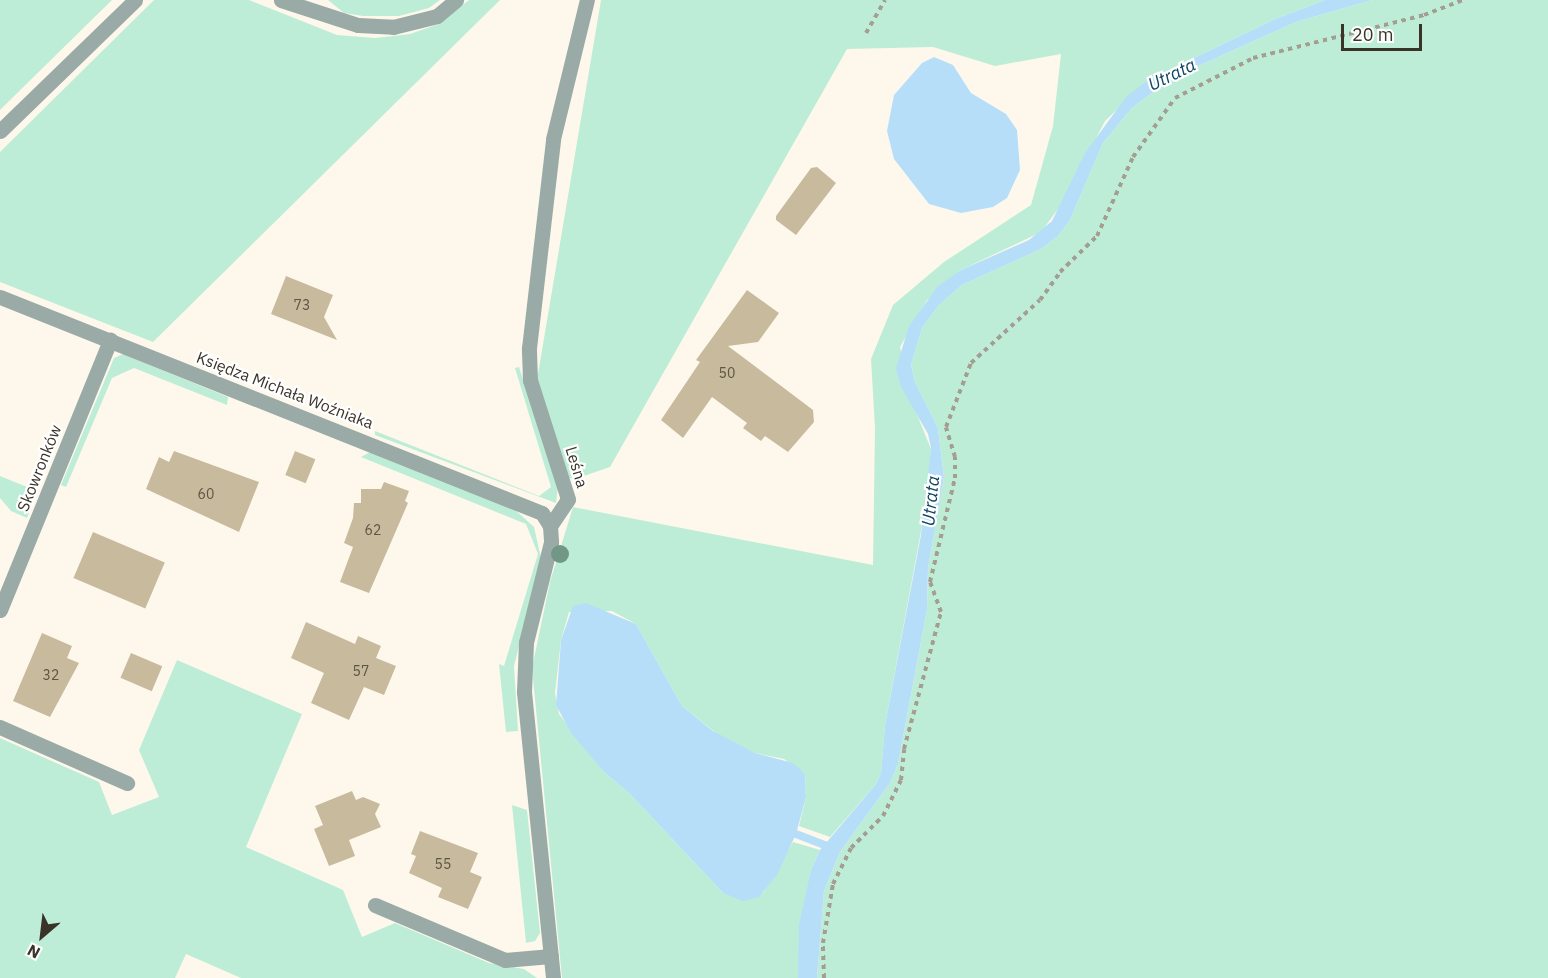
<!DOCTYPE html>
<meta charset="utf-8">
<style>
body{margin:0}
#map{position:relative;width:1548px;height:978px;overflow:hidden;background:#fef8ec;font-family:"IBM Plex Sans",sans-serif}
div>[style]{position:absolute}
.green>*{inset:0;background:#bdedd6}
.water>*{inset:0;background:#b7def9}
.stream>*{height:8px;margin:-4px;padding:0 4px;transform-origin:4px;border-radius:4px;background:#b7def9}
.building>*{inset:0;background:#c8ba9d;transform-origin:0 0}
.path>*{height:4px;margin-top:-2px;transform-origin:0;background:repeating-linear-gradient(90deg,#a49e92 0 4.5px,transparent 0 9px)}
.service>*{height:15px;margin:-7.5px;padding:0 7.5px;transform-origin:7.5px;border-radius:7.5px;background:#9aaaa6}
.minor>*{height:15px;margin:-7.5px;padding:0 7.5px;transform-origin:7.5px;border-radius:7.5px;background:#9aaaa6}
.trees>*{width:18px;height:18px;margin:-9px;border-radius:50%;background:#739786}
span{translate:-50% -50%;white-space:nowrap;text-align:center;line-height:1.15;-webkit-text-stroke:4.5px #fff;paint-order:stroke}
.number-label{font-size:14px;color:#5d5545}
.number-label span{-webkit-text-stroke-width:0}
.street-label{font-size:16px;color:#393328}
.water-label{font-size:18px;color:#114563;font-style:italic}
.north{position:absolute;left:12px;top:906px;width:60px;height:60px;-webkit-text-stroke:4px #fff;paint-order:stroke;rotate:208deg;font-size:16px;font-weight:700;line-height:24px;text-align:center;color:#393328}
.north::after{content:'';display:block;margin:auto;width:21px;height:27px;background:#393328;clip-path:polygon(50% 0,100% 100%,50% 72%,0 100%)}
.scale{position:absolute;left:1341px;top:24px;width:81px;height:27px;box-sizing:border-box;border:3px solid #393328;border-top:0;padding-left:8px;font-size:18px;line-height:21px;white-space:nowrap;color:#393328;-webkit-text-stroke:4px #fff;paint-order:stroke}
</style>
<div id="map">
<div class="green">
<div style="clip-path:polygon(0 0,112px 0,0 110px)"></div>
<div style="clip-path:polygon(154px 0,249px 0,337px 35px,375px 38px,410px 34px,439px 24px,469px 0,500px 0,153px 342px,0 282px,0 152px)"></div>
<div style="clip-path:polygon(328px 0,440px 0,429px 8px,399px 16px,363px 16px,344px 13px)"></div>
<div style="clip-path:polygon(601px 0,1325px 0,1275px 19px,1148px 80px,1105px 121px,1061px 205px,1041px 232px,961px 270px,927px 300px,900px 347px,916px 412px,931px 449px,928px 494px,885px 725px,881px 773px,876px 784px,830px 837px,799px 826px,806px 797px,805px 774px,784px 759px,755px 753px,725px 740px,682px 706px,636px 624px,612px 611px,569px 612px,561px 640px,555px 693px,559px 714px,604px 772px,630px 794px,723px 893px,763px 893px,793px 842px,820px 850px,811px 870px,798px 978px,562px 978px,532px 668px,550px 582px,573px 507px,873px 565px,875px 428px,871px 359px,893px 305px,944px 262px,1031px 205px,1053px 126px,1061px 54px,995px 66px,933px 47px,847px 49px,610px 467px,575px 479px,568px 478px,537px 380px)"></div>
<div style="clip-path:polygon(1372px 0,1548px 0,1548px 978px,817px 978px,824px 891px,840px 852px,890px 783px,898px 764px,927px 610px,928px 568px,944px 477px,938px 428px,915px 382px,911px 365px,922px 328px,939px 305px,962px 285px,1041px 249px,1058px 236px,1070px 220px,1103px 143px,1132px 108px,1172px 78px,1296px 22px)"></div>
<div style="clip-path:polygon(123px 354px,228px 397px,227px 405px,134px 368px,112px 378px,66px 487px,61px 485px,114px 358px)"></div>
<div style="clip-path:polygon(519px 367px,558px 486px,556px 503px,375px 435px,375px 431px,539px 496px,551px 487px,515px 368px)"></div>
<div style="clip-path:polygon(370px 452px,513px 508px,534px 527px,541px 558px,514px 666px,518px 731px,506px 732px,499px 664px,504px 666px,538px 554px,526px 524px,361px 457px)"></div>
<div style="clip-path:polygon(0 476px,37px 491px,27px 518px,11px 511px,0 498px)"></div>
<div style="clip-path:polygon(177px 660px,302px 714px,246px 847px,343px 890px,362px 937px,395px 923px,489px 963px,524px 969px,537px 978px,241px 978px,186px 954px,175px 978px,0 978px,0 738px,99px 782px,112px 815px,159px 797px,139px 750px)"></div>
<div style="clip-path:polygon(512px 805px,527px 810px,540px 933px,535px 941px,526px 943px)"></div>
</div>
<div class="water">
<div style="clip-path:polygon(1325px 0,1372px 0,1296px 22px,1172px 78px,1132px 108px,1103px 143px,1070px 220px,1058px 236px,1041px 249px,962px 285px,939px 305px,922px 328px,911px 365px,915px 382px,938px 428px,944px 477px,928px 568px,927px 610px,898px 764px,890px 783px,840px 852px,824px 891px,817px 978px,798px 978px,799px 925px,811px 870px,820px 850px,876px 784px,881px 773px,885px 725px,921px 535px,931px 448px,928px 434px,901px 387px,896px 368px,909px 326px,938px 286px,961px 270px,1029px 240px,1052px 221px,1085px 153px,1126px 97px,1148px 80px,1275px 19px)"></div>
<div style="clip-path:polygon(934px 57px,953px 65px,971px 93px,1006px 114px,1017px 130px,1020px 170px,1007px 198px,993px 207px,961px 213px,929px 204px,894px 159px,887px 131px,894px 95px,922px 63px)"></div>
<div style="clip-path:polygon(586px 603px,636px 624px,682px 706px,713px 731px,755px 753px,793px 763px,805px 774px,806px 797px,796px 834px,777px 875px,759px 897px,743px 901px,723px 893px,630px 794px,604px 772px,571px 733px,556px 705px,561px 640px,573px 606px)"></div>
</div>
<div class="stream">
<div style="left:796px;top:834px;width:39px;rotate:21deg"></div>
</div>
<div class="building">
<div style="clip-path:polygon(817px 167px,836px 183px,796px 235px,776px 220px,776px 216px,811px 168px)"></div>
<div style="clip-path:polygon(286px 276px,333px 295px,324px 317px,337px 340px,271px 314px)"></div>
<div style="clip-path:polygon(747px 290px,779px 313px,758px 342px,728px 346px,813px 410px,814px 422px,788px 452px,765px 436px,761px 441px,743px 428px,747px 423px,712px 397px,683px 438px,661px 420px,700px 362px,696px 360px)"></div>
<div style="clip-path:polygon(174px 451px,259px 482px,239px 532px,146px 489px,159px 457px,169px 462px)"></div>
<div style="left:295px;top:451px;width:22px;height:26px;rotate:22deg"></div>
<div style="clip-path:polygon(384px 482px,409px 491px,405px 501px,408px 503px,369px 593px,340px 582px,353px 547px,344px 543px,353px 518px,354px 503px,361px 503px,361px 489px,381px 489px)"></div>
<div style="left:93px;top:532px;width:78px;height:50px;rotate:23deg"></div>
<div style="clip-path:polygon(306px 622px,355px 644px,358px 636px,381px 646px,376px 658px,396px 666px,384px 695px,364px 687px,349px 720px,311px 703px,324px 673px,291px 658px)"></div>
<div style="clip-path:polygon(42px 633px,72px 646px,67px 658px,79px 663px,50px 717px,13px 701px)"></div>
<div style="left:131px;top:653px;width:34px;height:27px;rotate:23deg"></div>
<div style="clip-path:polygon(352px 791px,356px 800px,363px 797px,380px 804px,375px 814px,381px 827px,349px 840px,355px 856px,329px 866px,314px 829px,323px 825px,315px 806px)"></div>
<div style="clip-path:polygon(420px 831px,478px 853px,470px 872px,482px 877px,468px 909px,438px 897px,442px 888px,409px 873px,416px 856px,411px 854px)"></div>
</div>
<div class="path">
<div style="left:866px;top:33px;width:38px;rotate:-60deg"></div>
<div style="left:824px;top:978px;width:35px;rotate:-92deg"></div>
<div style="left:823px;top:943px;width:60px;rotate:-80.4deg"></div>
<div style="left:833px;top:884px;width:40px;rotate:-63.4deg"></div>
<div style="left:851px;top:848px;width:45px;rotate:-45deg"></div>
<div style="left:883px;top:816px;width:40px;rotate:-63.4deg"></div>
<div style="left:901px;top:780px;width:31px;rotate:-84deg"></div>
<div style="left:904px;top:749px;width:142px;rotate:-74.9deg"></div>
<div style="left:941px;top:612px;width:32px;rotate:-110deg"></div>
<div style="left:930px;top:582px;width:107px;rotate:-76.5deg"></div>
<div style="left:955px;top:478px;width:21px;rotate:-90deg"></div>
<div style="left:955px;top:457px;width:31px;rotate:-107deg"></div>
<div style="left:946px;top:427px;width:69px;rotate:-68.7deg"></div>
<div style="left:971px;top:363px;width:93px;rotate:-42.4deg"></div>
<div style="left:1040px;top:300px;width:34px;rotate:-54deg"></div>
<div style="left:1060px;top:272px;width:52px;rotate:-44.2deg"></div>
<div style="left:1097px;top:236px;width:87px;rotate:-65.5deg"></div>
<div style="left:1133px;top:157px;width:72px;rotate:-54.6deg"></div>
<div style="left:1175px;top:98px;width:88px;rotate:-27.1deg"></div>
<div style="left:1253px;top:58px;width:176px;rotate:-14.1deg"></div>
<div style="left:1424px;top:15px;width:42px;rotate:-21deg"></div>
</div>
<div class="service">
<div style="left:281px;top:0;width:81px;rotate:18deg"></div>
<div style="left:358px;top:25px;width:35px;rotate:3deg"></div>
<div style="left:393px;top:27px;width:45px;rotate:-14deg"></div>
<div style="left:437px;top:16px;width:25px;rotate:-40deg"></div>
<div style="left:0;top:131px;width:188px;rotate:-44.1deg"></div>
<div style="left:0;top:727px;width:139px;rotate:23.8deg"></div>
<div style="left:375px;top:905px;width:141px;rotate:22.9deg"></div>
<div style="left:505px;top:960px;width:46px;rotate:-5deg"></div>
</div>
<div class="minor">
<div style="left:0;top:297px;width:583px;rotate:21.73deg"></div>
<div style="left:542px;top:513px;width:15px;rotate:58deg"></div>
<div style="left:550px;top:526px;width:16px;rotate:86deg"></div>
<div style="left:551px;top:542px;width:103px;rotate:104deg"></div>
<div style="left:526px;top:642px;width:50px;rotate:92.3deg"></div>
<div style="left:524px;top:692px;width:287px;rotate:84.2deg"></div>
<div style="left:550px;top:526px;width:32px;rotate:-56deg"></div>
<div style="left:568px;top:499px;width:125px;rotate:-107.7deg"></div>
<div style="left:530px;top:380px;width:32px;rotate:-92deg"></div>
<div style="left:529px;top:348px;width:210px;rotate:-83.4deg"></div>
<div style="left:553px;top:139px;width:143px;rotate:-76.3deg"></div>
<div style="left:0;top:610px;width:292px;rotate:-67.8deg"></div>
</div>
<div class="trees">
<div style="left:560px;top:554px"></div>
</div>
<div class="number-label">
<span style="left:302px;top:305px">73</span>
<span style="left:727px;top:373px">50</span>
<span style="left:206px;top:494px">60</span>
<span style="left:373px;top:530px">62</span>
<span style="left:361px;top:671px">57</span>
<span style="left:51px;top:675px">32</span>
<span style="left:443px;top:864px">55</span>
</div>
<div class="street-label">
<span style="left:285px;top:390px;rotate:21deg">Księdza Michała Woźniaka</span>
<span style="left:577px;top:467px;rotate:73deg">Leśna</span>
<span style="left:39px;top:468px;rotate:-68deg">Skowronków</span>
</div>
<div class="water-label">
<span style="left:1172px;top:75px;rotate:-26deg">Utrata</span>
<span style="left:931px;top:501px;rotate:-84deg">Utrata</span>
</div>
<div class="north">N</div>
<div class="scale">20 m</div>
</div>
